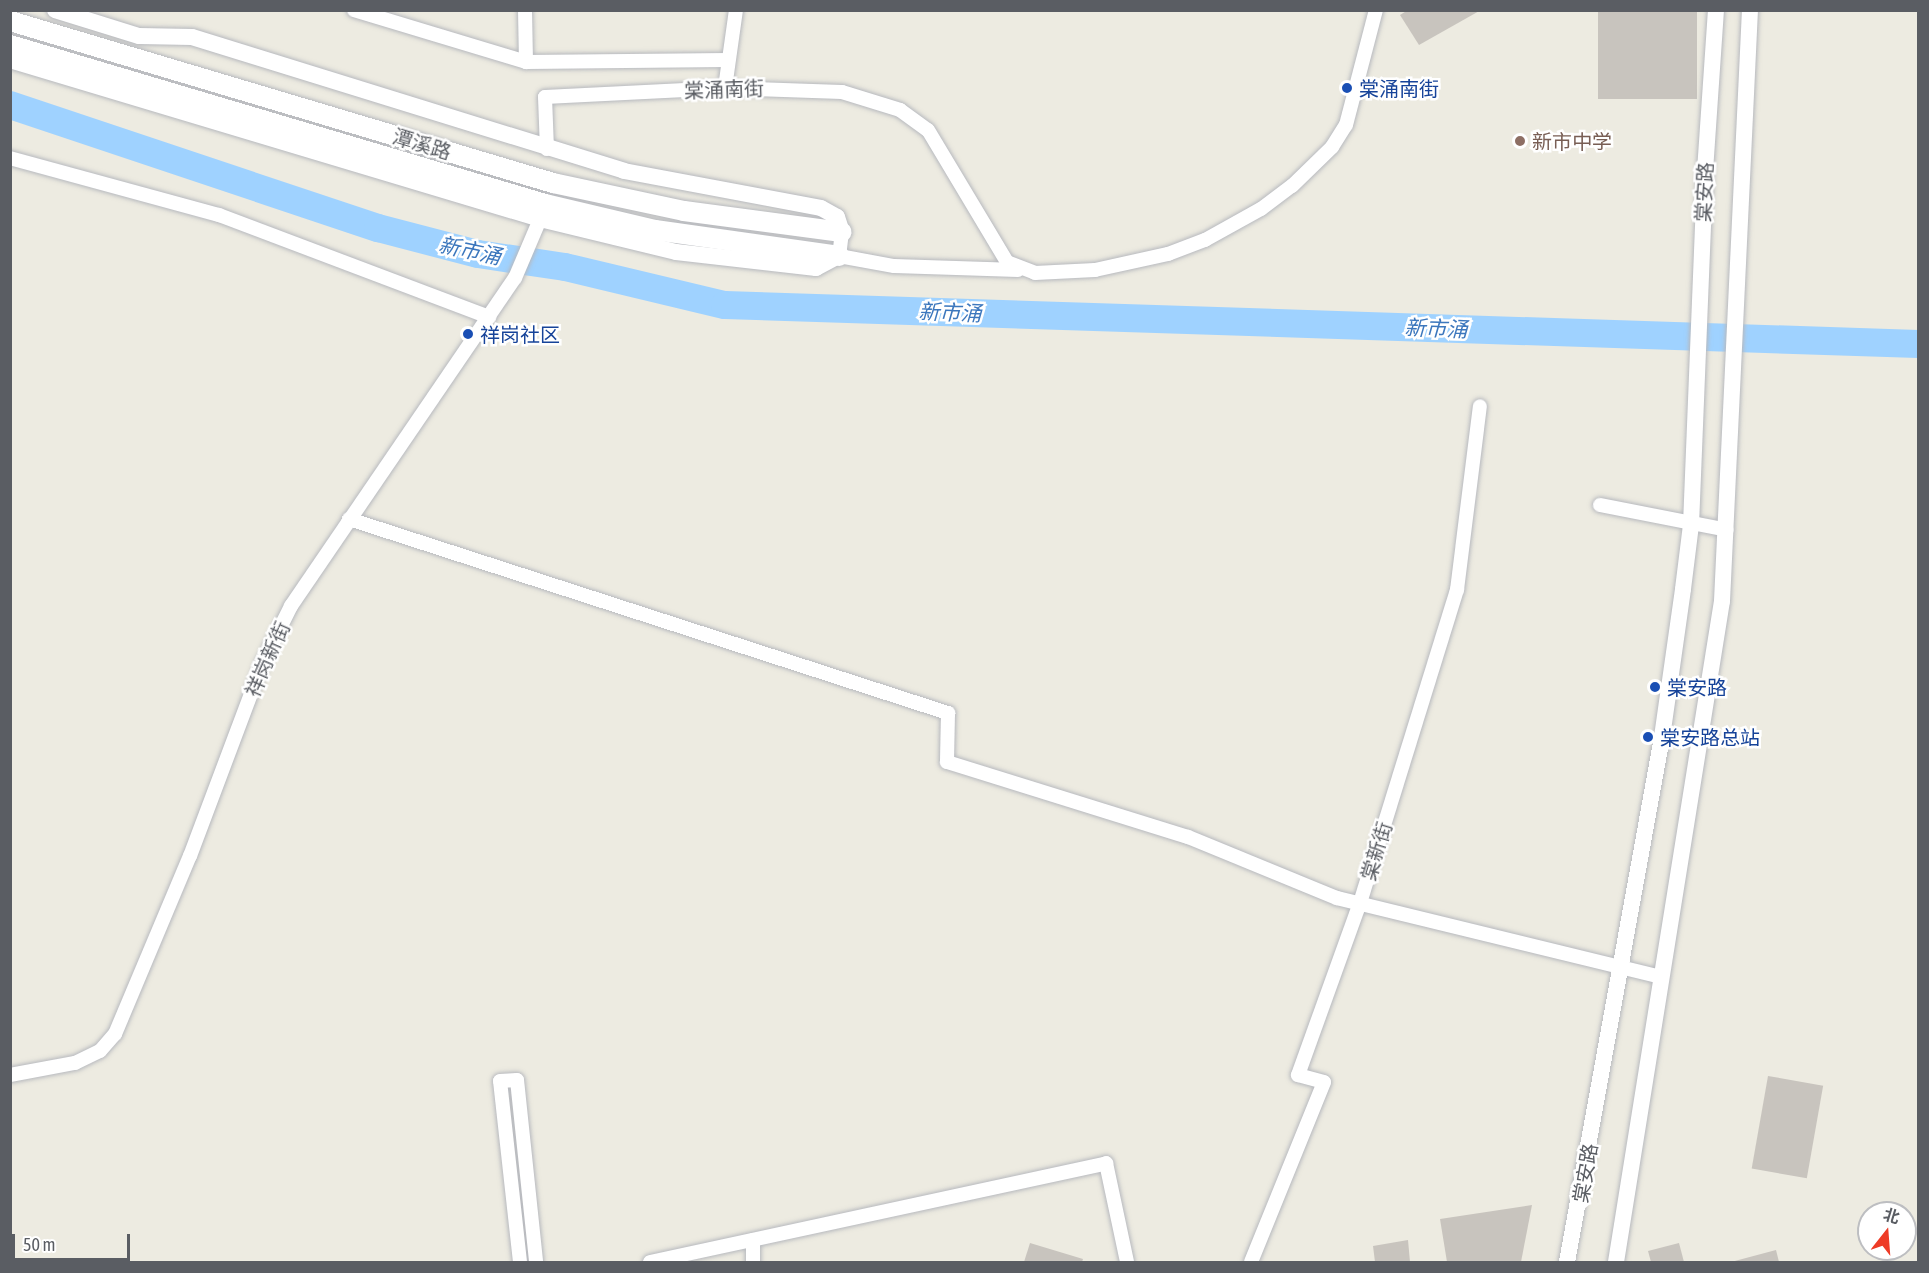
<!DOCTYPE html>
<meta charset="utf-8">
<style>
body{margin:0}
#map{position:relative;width:1929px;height:1273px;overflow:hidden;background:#edebe1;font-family:"Asap Condensed","Noto Sans SC",sans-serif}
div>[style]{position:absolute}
.river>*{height:28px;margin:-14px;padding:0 14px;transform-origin:14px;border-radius:14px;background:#9fd2ff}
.building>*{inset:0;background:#c8c4be;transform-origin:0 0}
.roads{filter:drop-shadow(0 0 2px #b7b9be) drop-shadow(0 0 2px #b7b9be)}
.minor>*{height:14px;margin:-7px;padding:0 7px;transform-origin:7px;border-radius:7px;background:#fff}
.tertiary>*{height:16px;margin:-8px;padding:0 8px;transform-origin:8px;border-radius:8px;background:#fff}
.secondary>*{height:20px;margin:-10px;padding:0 10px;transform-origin:10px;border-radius:10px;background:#fff}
.dots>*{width:16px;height:16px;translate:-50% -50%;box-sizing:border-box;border:3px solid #fff;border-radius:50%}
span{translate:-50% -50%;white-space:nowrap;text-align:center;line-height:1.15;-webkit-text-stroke:5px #fff;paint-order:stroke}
.transit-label{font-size:20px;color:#164399}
.left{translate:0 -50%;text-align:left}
.street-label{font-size:20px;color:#5a5d63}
.education-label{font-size:20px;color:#785e54}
.water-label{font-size:21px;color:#3c77bd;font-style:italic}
.frame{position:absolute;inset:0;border:12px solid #5a5d63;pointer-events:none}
.north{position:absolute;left:1857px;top:1201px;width:60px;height:60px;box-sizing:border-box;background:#fff;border:2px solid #bdbec1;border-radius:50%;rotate:17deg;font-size:16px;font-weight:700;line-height:24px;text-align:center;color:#5a5d63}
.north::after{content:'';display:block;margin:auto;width:21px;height:27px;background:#ee3b26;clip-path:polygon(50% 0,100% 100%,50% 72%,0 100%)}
.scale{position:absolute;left:12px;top:1234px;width:118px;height:27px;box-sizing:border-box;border:3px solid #5a5d63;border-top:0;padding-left:8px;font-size:18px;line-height:21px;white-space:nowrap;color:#5a5d63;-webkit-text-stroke:4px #fff;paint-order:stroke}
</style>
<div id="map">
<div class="river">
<div style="left:10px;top:105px;width:388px;rotate:18.5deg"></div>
<div style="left:378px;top:228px;width:103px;rotate:14.6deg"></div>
<div style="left:478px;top:254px;width:88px;rotate:8.5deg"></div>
<div style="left:565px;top:267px;width:164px;rotate:13.4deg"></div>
<div style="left:725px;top:305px;width:1194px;rotate:1.87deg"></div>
</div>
<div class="building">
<div style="clip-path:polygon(1408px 10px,1481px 10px,1419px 45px,1400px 15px)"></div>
<div style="left:1598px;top:10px;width:99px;height:89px"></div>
<div style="left:1768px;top:1076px;width:56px;height:94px;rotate:10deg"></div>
<div style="clip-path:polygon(1532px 1205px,1521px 1262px,1447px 1262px,1440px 1219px)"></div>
<div style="clip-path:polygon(1408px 1240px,1410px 1262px,1375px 1262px,1373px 1246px)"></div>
<div style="clip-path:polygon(1030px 1243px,1083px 1259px,1082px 1262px,1024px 1262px)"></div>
<div style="clip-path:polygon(1679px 1243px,1684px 1262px,1651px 1262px,1648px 1251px)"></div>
<div style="clip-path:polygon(1776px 1250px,1779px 1262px,1731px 1262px)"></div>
</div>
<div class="roads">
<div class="minor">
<div style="left:354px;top:10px;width:180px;rotate:16.8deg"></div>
<div style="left:526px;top:62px;width:202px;rotate:-0.6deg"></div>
<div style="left:525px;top:10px;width:52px;rotate:88.9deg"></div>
<div style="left:725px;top:88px;width:79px;rotate:-82deg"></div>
<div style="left:547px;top:149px;width:52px;rotate:-92.2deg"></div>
<div style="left:545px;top:97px;width:180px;rotate:-2.9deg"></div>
<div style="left:725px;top:88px;width:117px;rotate:2deg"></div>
<div style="left:842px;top:92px;width:61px;rotate:17.2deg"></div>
<div style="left:900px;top:110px;width:34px;rotate:36deg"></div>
<div style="left:928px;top:130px;width:154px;rotate:59.1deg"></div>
<div style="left:1007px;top:262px;width:30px;rotate:21deg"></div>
<div style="left:1035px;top:273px;width:60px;rotate:-2.9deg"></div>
<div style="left:1095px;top:270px;width:75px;rotate:-12.4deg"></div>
<div style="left:1168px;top:254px;width:40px;rotate:-21deg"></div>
<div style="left:1205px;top:240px;width:64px;rotate:-29deg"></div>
<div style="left:1261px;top:209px;width:39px;rotate:-37deg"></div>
<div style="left:1292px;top:186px;width:56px;rotate:-44.3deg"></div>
<div style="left:1332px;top:147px;width:26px;rotate:-58deg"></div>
<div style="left:1346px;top:125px;width:119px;rotate:-75.4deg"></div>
<div style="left:10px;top:158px;width:217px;rotate:15.3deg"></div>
<div style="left:219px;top:215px;width:289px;rotate:20.7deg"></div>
<div style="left:842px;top:232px;width:24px;rotate:97deg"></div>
<div style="left:839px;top:256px;width:56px;rotate:10.3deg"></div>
<div style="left:894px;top:266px;width:124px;rotate:1.8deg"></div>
<div style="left:1600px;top:505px;width:129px;rotate:11.1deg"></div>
<div style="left:349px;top:519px;width:630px;rotate:17.95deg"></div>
<div style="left:948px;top:713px;width:49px;rotate:91.2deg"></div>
<div style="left:947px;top:762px;width:252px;rotate:17.3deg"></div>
<div style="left:1188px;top:837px;width:161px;rotate:22.3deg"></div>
<div style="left:1337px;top:898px;width:334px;rotate:13.7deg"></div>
<div style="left:10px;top:1075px;width:66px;rotate:-10.5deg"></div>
<div style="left:75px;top:1063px;width:28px;rotate:-26deg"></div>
<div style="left:100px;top:1051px;width:23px;rotate:-49deg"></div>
<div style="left:115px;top:1034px;width:193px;rotate:-67.2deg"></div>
<div style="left:190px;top:856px;width:207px;rotate:-69.4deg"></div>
<div style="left:263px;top:662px;width:63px;rotate:-63.4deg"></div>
<div style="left:291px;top:606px;width:397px;rotate:-55.7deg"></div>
<div style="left:515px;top:278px;width:64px;rotate:-67deg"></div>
<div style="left:753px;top:1240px;width:22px;rotate:90deg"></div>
<div style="left:520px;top:1262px;width:182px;rotate:-96.3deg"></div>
<div style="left:500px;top:1081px;width:17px;rotate:-3deg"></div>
<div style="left:517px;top:1080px;width:183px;rotate:84deg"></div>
<div style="left:650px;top:1262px;width:467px;rotate:-12.2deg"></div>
<div style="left:1106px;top:1163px;width:101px;rotate:78deg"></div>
<div style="left:1251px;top:1262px;width:194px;rotate:-67.9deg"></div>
<div style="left:1324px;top:1082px;width:27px;rotate:-165deg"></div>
<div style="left:1298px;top:1075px;width:183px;rotate:-70.2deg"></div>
<div style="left:1360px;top:903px;width:328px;rotate:-72.8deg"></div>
<div style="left:1457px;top:590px;width:185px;rotate:-82.9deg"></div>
</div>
<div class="tertiary">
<div style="left:55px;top:10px;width:88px;rotate:17.2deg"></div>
<div style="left:139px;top:36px;width:53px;rotate:1.1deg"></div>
<div style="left:192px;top:37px;width:452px;rotate:17.2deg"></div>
<div style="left:624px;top:171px;width:200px;rotate:10.6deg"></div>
<div style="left:821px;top:208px;width:18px;rotate:29deg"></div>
<div style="left:837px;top:217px;width:16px;rotate:72deg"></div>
<div style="left:10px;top:60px;width:553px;rotate:16.7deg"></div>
<div style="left:540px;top:219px;width:140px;rotate:13.6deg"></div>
<div style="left:676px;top:252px;width:141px;rotate:6.5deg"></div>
<div style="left:816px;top:268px;width:26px;rotate:-28deg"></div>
<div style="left:1567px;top:1262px;width:534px;rotate:-79.74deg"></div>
<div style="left:1662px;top:737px;width:149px;rotate:-81.9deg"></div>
<div style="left:1683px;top:589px;width:64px;rotate:-82.9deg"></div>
<div style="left:1691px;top:525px;width:354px;rotate:-87.7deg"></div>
<div style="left:1705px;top:171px;width:161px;rotate:-86.1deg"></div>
<div style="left:1616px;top:1262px;width:669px;rotate:-80.89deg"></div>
<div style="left:1722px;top:601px;width:592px;rotate:-87.29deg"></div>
</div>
<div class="secondary">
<div style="left:10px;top:21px;width:567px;rotate:16.61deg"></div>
<div style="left:553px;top:183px;width:134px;rotate:12.1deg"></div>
<div style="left:684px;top:211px;width:159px;rotate:7.6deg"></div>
<div style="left:10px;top:45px;width:558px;rotate:16.55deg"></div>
<div style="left:545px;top:204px;width:113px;rotate:13.3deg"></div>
<div style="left:655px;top:230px;width:186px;rotate:8deg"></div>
</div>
</div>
<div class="dots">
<div style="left:1347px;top:88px;background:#1a4fb4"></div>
<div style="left:1520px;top:141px;background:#8d6e63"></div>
<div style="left:468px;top:334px;background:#1a4fb4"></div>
<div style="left:1655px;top:687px;background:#1a4fb4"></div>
<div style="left:1648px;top:737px;background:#1a4fb4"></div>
</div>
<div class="transit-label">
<span class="left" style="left:1359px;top:88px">棠涌南街</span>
<span class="left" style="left:480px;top:334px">祥岗社区</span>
<span class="left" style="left:1667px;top:687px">棠安路</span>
<span class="left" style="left:1660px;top:737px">棠安路总站</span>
</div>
<div class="street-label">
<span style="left:724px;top:89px;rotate:-2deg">棠涌南街</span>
<span style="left:422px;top:144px;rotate:17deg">潭溪路</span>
<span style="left:1704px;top:192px;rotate:-87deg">棠安路</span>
<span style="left:267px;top:659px;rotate:-66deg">祥岗新街</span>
<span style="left:1376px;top:851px;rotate:-73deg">棠新街</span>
<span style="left:1585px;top:1173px;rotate:-80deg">棠安路</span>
</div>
<div class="education-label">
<span class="left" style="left:1532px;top:141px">新市中学</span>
</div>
<div class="water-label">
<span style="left:470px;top:250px;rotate:12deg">新市涌</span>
<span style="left:950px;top:312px;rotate:2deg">新市涌</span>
<span style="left:1436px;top:328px;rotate:2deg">新市涌</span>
</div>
<div class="frame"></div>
<div class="north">北</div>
<div class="scale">50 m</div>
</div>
